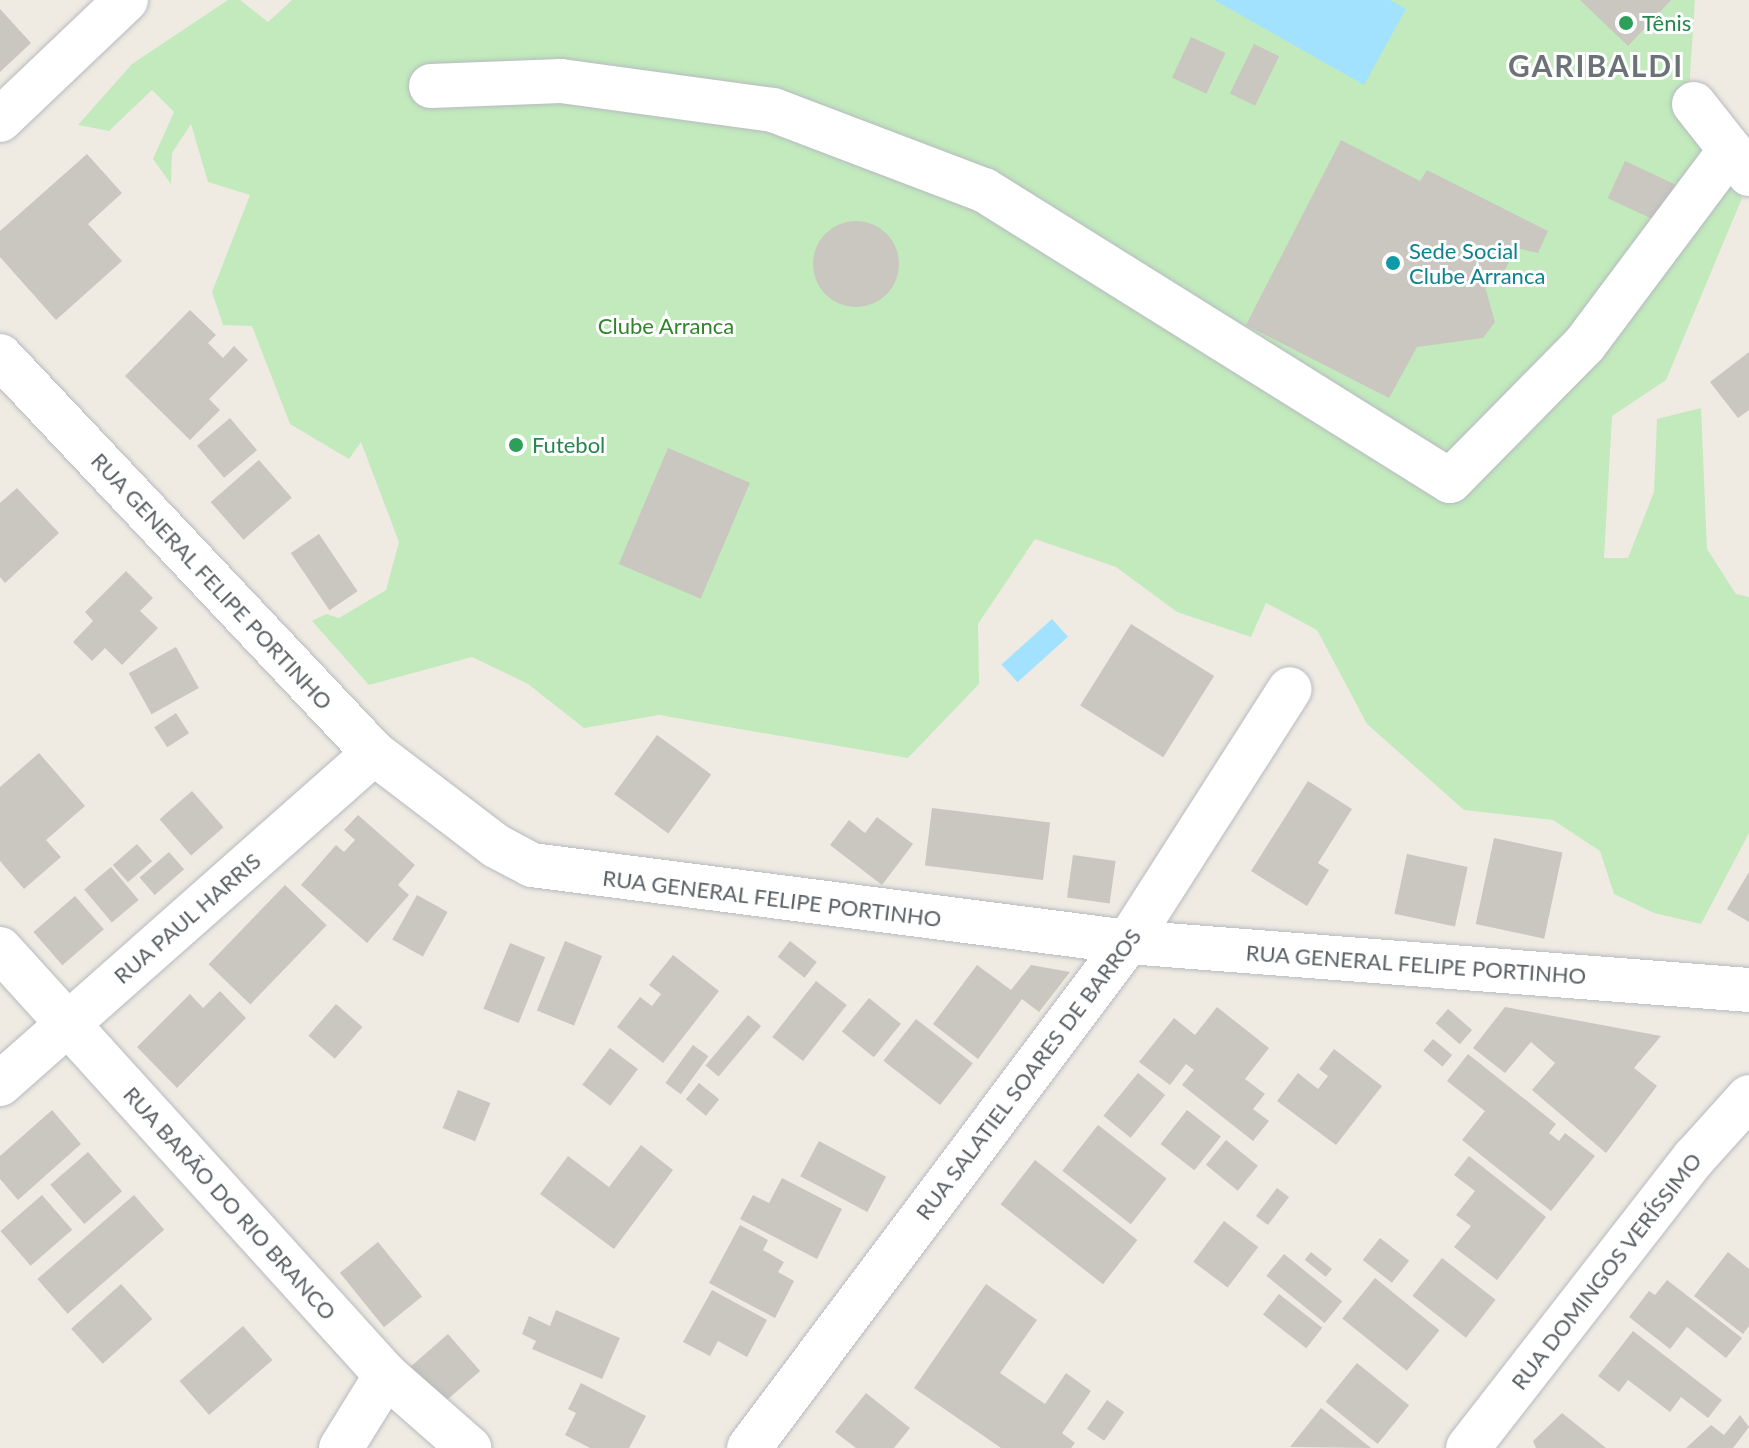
<!DOCTYPE html>
<meta charset="utf-8">
<style>
body{margin:0}
#map{position:relative;width:1749px;height:1448px;overflow:hidden;background:#efebe3;font-family:Lato,sans-serif}
div>[style]{position:absolute}
.green>*{inset:0;background:#c2eabd}
.water>*{inset:0;background:#a3e2ff;transform-origin:0 0}
.building>*{inset:0;background:#cac6c0;transform-origin:0 0}
.round{border-radius:50%}
.roads{filter:drop-shadow(0 0 2px #b6babf) drop-shadow(0 0 2px #b6babf)}
.minor>*{height:44px;margin:-22px;padding:0 22px;transform-origin:22px;border-radius:22px;background:#fff}
.dots>*{width:22px;height:22px;translate:-50% -50%;box-sizing:border-box;border:4px solid #fff;border-radius:50%}
span{translate:-50% -50%;white-space:nowrap;text-align:center;line-height:1.15;-webkit-text-stroke:6px #fff;paint-order:stroke}
.leisure-label{font-size:22px;color:#27864d}
.left{translate:0 -50%;text-align:left}
.culture-label{font-size:22px;color:#0d838f}
.park-label{font-size:22px;color:#32842c}
.street-label{font-size:22px;color:#5b6165}
.district-label{font-size:30px;color:#6c7377;font-weight:700;letter-spacing:2px}
</style>
<div id="map">
<div class="green">
<div style="clip-path:polygon(228px 0,240px 0,268px 22px,292px 0,1695px 0,1687px 121px,1742px 198px,1666px 380px,1612px 416px,1604px 558px,1628px 558px,1654px 492px,1657px 419px,1701px 408px,1707px 549px,1736px 594px,1749px 597px,1749px 833px,1701px 924px,1654px 913px,1614px 894px,1600px 851px,1553px 820px,1464px 810px,1367px 724px,1317px 630px,1266px 603px,1251px 637px,1177px 612px,1116px 567px,1035px 539px,978px 624px,979px 684px,908px 758px,659px 715px,584px 728px,528px 684px,472px 657px,369px 685px,312px 621px,326px 614px,339px 618px,386px 590px,399px 542px,361px 442px,349px 459px,290px 424px,252px 326px,223px 325px,212px 292px,250px 195px,208px 182px,191px 124px,172px 153px,171px 184px,153px 159px,174px 112px,152px 90px,109px 131px,78px 125px,132px 64px)"></div>
</div>
<div class="water">
<div style="clip-path:polygon(1214px 0,1390px 0,1406px 9px,1364px 85px)"></div>
<div style="left:1052px;top:619px;width:24px;height:68px;rotate:48deg"></div>
</div>
<div class="building">
<div style="clip-path:polygon(1580px 0,1671px 0,1628px 46px)"></div>
<div style="clip-path:polygon(0 9px,31px 43px,0 72px)"></div>
<div style="left:1191px;top:37px;width:38px;height:45px;rotate:25deg"></div>
<div style="left:1254px;top:44px;width:28px;height:55px;rotate:26deg"></div>
<div style="clip-path:polygon(1341px 140px,1420px 181px,1427px 170px,1548px 231px,1538px 253px,1516px 248px,1503px 274px,1484px 283px,1495px 322px,1483px 338px,1417px 347px,1389px 398px,1246px 325px)"></div>
<div style="clip-path:polygon(87px 154px,122px 193px,88px 224px,122px 261px,56px 320px,0 257px,0 231px)"></div>
<div style="left:1625px;top:161px;width:56px;height:41px;rotate:25deg"></div>
<div class="round" style="left:813px;top:221px;width:86px;height:86px"></div>
<div style="clip-path:polygon(190px 310px,216px 335px,208px 343px,223px 358px,234px 346px,248px 360px,209px 399px,220px 410px,190px 440px,125px 376px)"></div>
<div style="clip-path:polygon(1749px 352px,1749px 410px,1738px 418px,1710px 382px)"></div>
<div style="left:230px;top:418px;width:42px;height:43px;rotate:50deg"></div>
<div style="left:668px;top:448px;width:89px;height:126px;rotate:23deg"></div>
<div style="left:259px;top:460px;width:50px;height:64px;rotate:49deg"></div>
<div style="clip-path:polygon(17px 488px,59px 533px,5px 583px,0 577px,0 503px)"></div>
<div style="left:319px;top:534px;width:69px;height:34px;rotate:56deg"></div>
<div style="clip-path:polygon(126px 571px,153px 598px,140px 611px,158px 628px,122px 665px,105px 648px,92px 661px,73px 642px,93px 621px,85px 612px)"></div>
<div style="left:1131px;top:624px;width:98px;height:96px;rotate:32deg"></div>
<div style="left:176px;top:647px;width:47px;height:54px;rotate:61deg"></div>
<div style="left:176px;top:713px;width:24px;height:26px;rotate:57deg"></div>
<div style="left:657px;top:735px;width:67px;height:73px;rotate:36deg"></div>
<div style="clip-path:polygon(39px 753px,85px 806px,46px 840px,61px 857px,24px 889px,0 861px,0 787px)"></div>
<div style="clip-path:polygon(1308px 781px,1352px 809px,1318px 863px,1329px 870px,1307px 906px,1251px 871px)"></div>
<div style="left:192px;top:791px;width:48px;height:43px;rotate:49deg"></div>
<div style="left:932px;top:808px;width:119px;height:58px;rotate:7deg"></div>
<div style="clip-path:polygon(358px 815px,415px 865px,398px 885px,409px 895px,367px 943px,301px 885px,336px 845px,344px 852px,355px 840px,344px 830px)"></div>
<div style="clip-path:polygon(877px 817px,913px 844px,882px 885px,830px 845px,849px 820px,865px 833px)"></div>
<div style="left:1494px;top:838px;width:70px;height:88px;rotate:12deg"></div>
<div style="left:137px;top:844px;width:23px;height:32px;rotate:49deg"></div>
<div style="left:169px;top:852px;width:23px;height:39px;rotate:49deg"></div>
<div style="left:1407px;top:854px;width:62px;height:61px;rotate:12deg"></div>
<div style="left:1073px;top:855px;width:43px;height:43px;rotate:8deg"></div>
<div style="left:111px;top:867px;width:43px;height:35px;rotate:50deg"></div>
<div style="clip-path:polygon(1749px 872px,1749px 922px,1727px 909px)"></div>
<div style="left:285px;top:885px;width:58px;height:110px;rotate:44deg"></div>
<div style="left:417px;top:895px;width:35px;height:51px;rotate:29deg"></div>
<div style="left:75px;top:896px;width:44px;height:55px;rotate:49deg"></div>
<div style="left:565px;top:941px;width:40px;height:75px;rotate:22deg"></div>
<div style="left:790px;top:941px;width:34px;height:20px;rotate:38deg"></div>
<div style="left:510px;top:943px;width:38px;height:71px;rotate:22deg"></div>
<div style="clip-path:polygon(673px 955px,719px 991px,663px 1063px,617px 1027px,640px 997px,652px 1006px,661px 994px,649px 985px)"></div>
<div style="clip-path:polygon(977px 965px,1011px 990px,1031px 965px,1070px 972px,1039px 1012px,1022px 999px,978px 1059px,933px 1024px)"></div>
<div style="left:816px;top:981px;width:39px;height:71px;rotate:38deg"></div>
<div style="clip-path:polygon(220px 991px,246px 1018px,177px 1088px,137px 1047px,190px 994px,203px 1008px)"></div>
<div style="left:869px;top:998px;width:41px;height:43px;rotate:39deg"></div>
<div style="left:336px;top:1004px;width:35px;height:42px;rotate:41deg"></div>
<div style="clip-path:polygon(1217px 1007px,1269px 1048px,1245px 1079px,1265px 1094px,1253px 1109px,1269px 1121px,1253px 1141px,1182px 1085px,1194px 1070px,1186px 1064px,1170px 1085px,1139px 1062px,1174px 1018px,1195px 1035px)"></div>
<div style="clip-path:polygon(1505px 1007px,1661px 1036px,1634px 1068px,1657px 1086px,1606px 1153px,1532px 1090px,1555px 1063px,1531px 1042px,1505px 1073px,1473px 1048px)"></div>
<div style="left:1448px;top:1009px;width:32px;height:19px;rotate:41deg"></div>
<div style="left:748px;top:1015px;width:17px;height:66px;rotate:40deg"></div>
<div style="left:916px;top:1019px;width:72px;height:53px;rotate:38deg"></div>
<div style="left:1433px;top:1039px;width:25px;height:15px;rotate:40deg"></div>
<div style="left:693px;top:1045px;width:19px;height:47px;rotate:36deg"></div>
<div style="left:610px;top:1048px;width:35px;height:46px;rotate:37deg"></div>
<div style="clip-path:polygon(1334px 1049px,1382px 1086px,1336px 1145px,1277px 1101px,1298px 1073px,1318px 1089px,1328px 1076px,1319px 1069px)"></div>
<div style="clip-path:polygon(1468px 1054px,1556px 1124px,1549px 1133px,1559px 1141px,1565px 1133px,1595px 1156px,1551px 1211px,1462px 1140px,1485px 1111px,1447px 1081px)"></div>
<div style="left:1138px;top:1073px;width:35px;height:55px;rotate:39deg"></div>
<div style="left:699px;top:1083px;width:26px;height:21px;rotate:39deg"></div>
<div style="left:458px;top:1090px;width:35px;height:41px;rotate:22deg"></div>
<div style="clip-path:polygon(52px 1110px,81px 1144px,18px 1200px,0 1179px,0 1156px)"></div>
<div style="left:1187px;top:1110px;width:43px;height:43px;rotate:38deg"></div>
<div style="left:1098px;top:1125px;width:87px;height:58px;rotate:38deg"></div>
<div style="left:1226px;top:1140px;width:41px;height:32px;rotate:39deg"></div>
<div style="left:819px;top:1141px;width:76px;height:40px;rotate:28deg"></div>
<div style="clip-path:polygon(641px 1145px,673px 1170px,614px 1249px,540px 1194px,568px 1156px,609px 1187px)"></div>
<div style="left:88px;top:1152px;width:52px;height:50px;rotate:49deg"></div>
<div style="clip-path:polygon(1469px 1156px,1546px 1217px,1497px 1280px,1454px 1247px,1471px 1226px,1456px 1215px,1475px 1191px,1454px 1175px)"></div>
<div style="left:1035px;top:1160px;width:130px;height:56px;rotate:38deg"></div>
<div style="clip-path:polygon(782px 1178px,842px 1209px,817px 1259px,740px 1219px,753px 1195px,769px 1203px)"></div>
<div style="left:1277px;top:1188px;width:15px;height:35px;rotate:37deg"></div>
<div style="left:42px;top:1195px;width:46px;height:55px;rotate:49deg"></div>
<div style="left:134px;top:1195px;width:46px;height:128px;rotate:49deg"></div>
<div style="left:1224px;top:1221px;width:43px;height:51px;rotate:37deg"></div>
<div style="clip-path:polygon(740px 1225px,768px 1240px,763px 1250px,784px 1262px,778px 1272px,794px 1281px,775px 1318px,709px 1283px)"></div>
<div style="left:1380px;top:1238px;width:37px;height:28px;rotate:38deg"></div>
<div style="left:378px;top:1242px;width:70px;height:49px;rotate:51deg"></div>
<div style="left:1311px;top:1252px;width:27px;height:10px;rotate:39deg"></div>
<div style="clip-path:polygon(1728px 1252px,1749px 1269px,1749px 1326px,1743px 1334px,1694px 1296px)"></div>
<div style="left:1284px;top:1254px;width:75px;height:28px;rotate:39deg"></div>
<div style="left:1442px;top:1258px;width:68px;height:48px;rotate:38deg"></div>
<div style="left:1375px;top:1278px;width:83px;height:52px;rotate:39deg"></div>
<div style="clip-path:polygon(1667px 1280px,1742px 1338px,1726px 1358px,1687px 1327px,1670px 1349px,1629px 1317px,1649px 1291px,1655px 1295px)"></div>
<div style="left:121px;top:1284px;width:47px;height:67px;rotate:48deg"></div>
<div style="clip-path:polygon(986px 1284px,1037px 1320px,1000px 1373px,1045px 1404px,1066px 1373px,1091px 1391px,1062px 1433px,1075px 1443px,1071px 1448px,1001px 1448px,914px 1388px)"></div>
<div style="clip-path:polygon(712px 1290px,767px 1320px,747px 1357px,718px 1341px,710px 1356px,683px 1342px)"></div>
<div style="left:1279px;top:1294px;width:55px;height:26px;rotate:38deg"></div>
<div style="clip-path:polygon(556px 1310px,620px 1338px,602px 1379px,532px 1349px,536px 1341px,522px 1334px,529px 1316px,550px 1326px)"></div>
<div style="left:243px;top:1326px;width:45px;height:84px;rotate:49deg"></div>
<div style="clip-path:polygon(1633px 1331px,1722px 1400px,1708px 1418px,1681px 1397px,1670px 1412px,1628px 1380px,1619px 1392px,1598px 1376px)"></div>
<div style="left:448px;top:1334px;width:49px;height:57px;rotate:49deg"></div>
<div style="left:1357px;top:1363px;width:67px;height:50px;rotate:39deg"></div>
<div style="clip-path:polygon(581px 1383px,646px 1416px,629px 1448px,590px 1448px,565px 1435px,576px 1413px,568px 1409px)"></div>
<div style="clip-path:polygon(866px 1393px,910px 1428px,894px 1448px,856px 1448px,835px 1432px)"></div>
<div style="left:1107px;top:1400px;width:21px;height:35px;rotate:35deg"></div>
<div style="clip-path:polygon(1321px 1408px,1371px 1448px,1290px 1447px)"></div>
<div style="clip-path:polygon(1562px 1413px,1606px 1448px,1536px 1448px,1533px 1441px)"></div>
<div style="clip-path:polygon(1740px 1415px,1749px 1427px,1733px 1448px,1686px 1448px,1711px 1425px,1724px 1435px)"></div>
</div>
<div class="roads">
<div class="minor">
<div style="left:431px;top:86px;width:130px;rotate:-2.2deg"></div>
<div style="left:561px;top:81px;width:214px;rotate:7.8deg"></div>
<div style="left:773px;top:110px;width:226px;rotate:20.8deg"></div>
<div style="left:984px;top:190px;width:549px;rotate:31.98deg"></div>
<div style="left:1450px;top:481px;width:192px;rotate:-45.4deg"></div>
<div style="left:1585px;top:344px;width:242px;rotate:-53.2deg"></div>
<div style="left:1694px;top:104px;width:89px;rotate:51.8deg"></div>
<div style="left:0;top:120px;width:174px;rotate:-43.6deg"></div>
<div style="left:0;top:356px;width:545px;rotate:46.71deg"></div>
<div style="left:374px;top:753px;width:153px;rotate:37.3deg"></div>
<div style="left:496px;top:846px;width:41px;rotate:27.8deg"></div>
<div style="left:532px;top:865px;width:601px;rotate:7.36deg"></div>
<div style="left:1128px;top:942px;width:623px;rotate:4.42deg"></div>
<div style="left:0;top:949px;width:575px;rotate:47.82deg"></div>
<div style="left:386px;top:1375px;width:111px;rotate:41.3deg"></div>
<div style="left:0;top:1084px;width:499px;rotate:-41.5deg"></div>
<div style="left:341px;top:1448px;width:86px;rotate:-58.3deg"></div>
<div style="left:749px;top:1448px;width:632px;rotate:-53.17deg"></div>
<div style="left:1128px;top:942px;width:300px;rotate:-57.4deg"></div>
<div style="left:1468px;top:1448px;width:368px;rotate:-52.1deg"></div>
<div style="left:1694px;top:1158px;width:82px;rotate:-48deg"></div>
</div>
</div>
<div class="dots">
<div style="left:1626px;top:23px;background:#2e9e5b"></div>
<div style="left:1393px;top:263px;background:#0f9aa8"></div>
<div style="left:516px;top:445px;background:#2e9e5b"></div>
</div>
<div class="leisure-label">
<span class="left" style="left:1642px;top:23px">Tênis</span>
<span class="left" style="left:532px;top:445px">Futebol</span>
</div>
<div class="culture-label">
<span class="left" style="left:1409px;top:263px">Sede Social<br>Clube Arranca</span>
</div>
<div class="park-label">
<span style="left:666px;top:326px">Clube Arranca</span>
</div>
<div class="street-label">
<span style="left:212px;top:581px;rotate:47deg">RUA GENERAL FELIPE PORTINHO</span>
<span style="left:772px;top:898px;rotate:7deg">RUA GENERAL FELIPE PORTINHO</span>
<span style="left:187px;top:918px;rotate:-41deg">RUA PAUL HARRIS</span>
<span style="left:1416px;top:964px;rotate:4deg">RUA GENERAL FELIPE PORTINHO</span>
<span style="left:1028px;top:1074px;rotate:-53deg">RUA SALATIEL SOARES DE BARROS</span>
<span style="left:230px;top:1203px;rotate:48deg">RUA BARÃO DO RIO BRANCO</span>
<span style="left:1606px;top:1271px;rotate:-52deg">RUA DOMINGOS VERÍSSIMO</span>
</div>
<div class="district-label">
<span style="left:1596px;top:65px">GARIBALDI</span>
</div>
</div>
